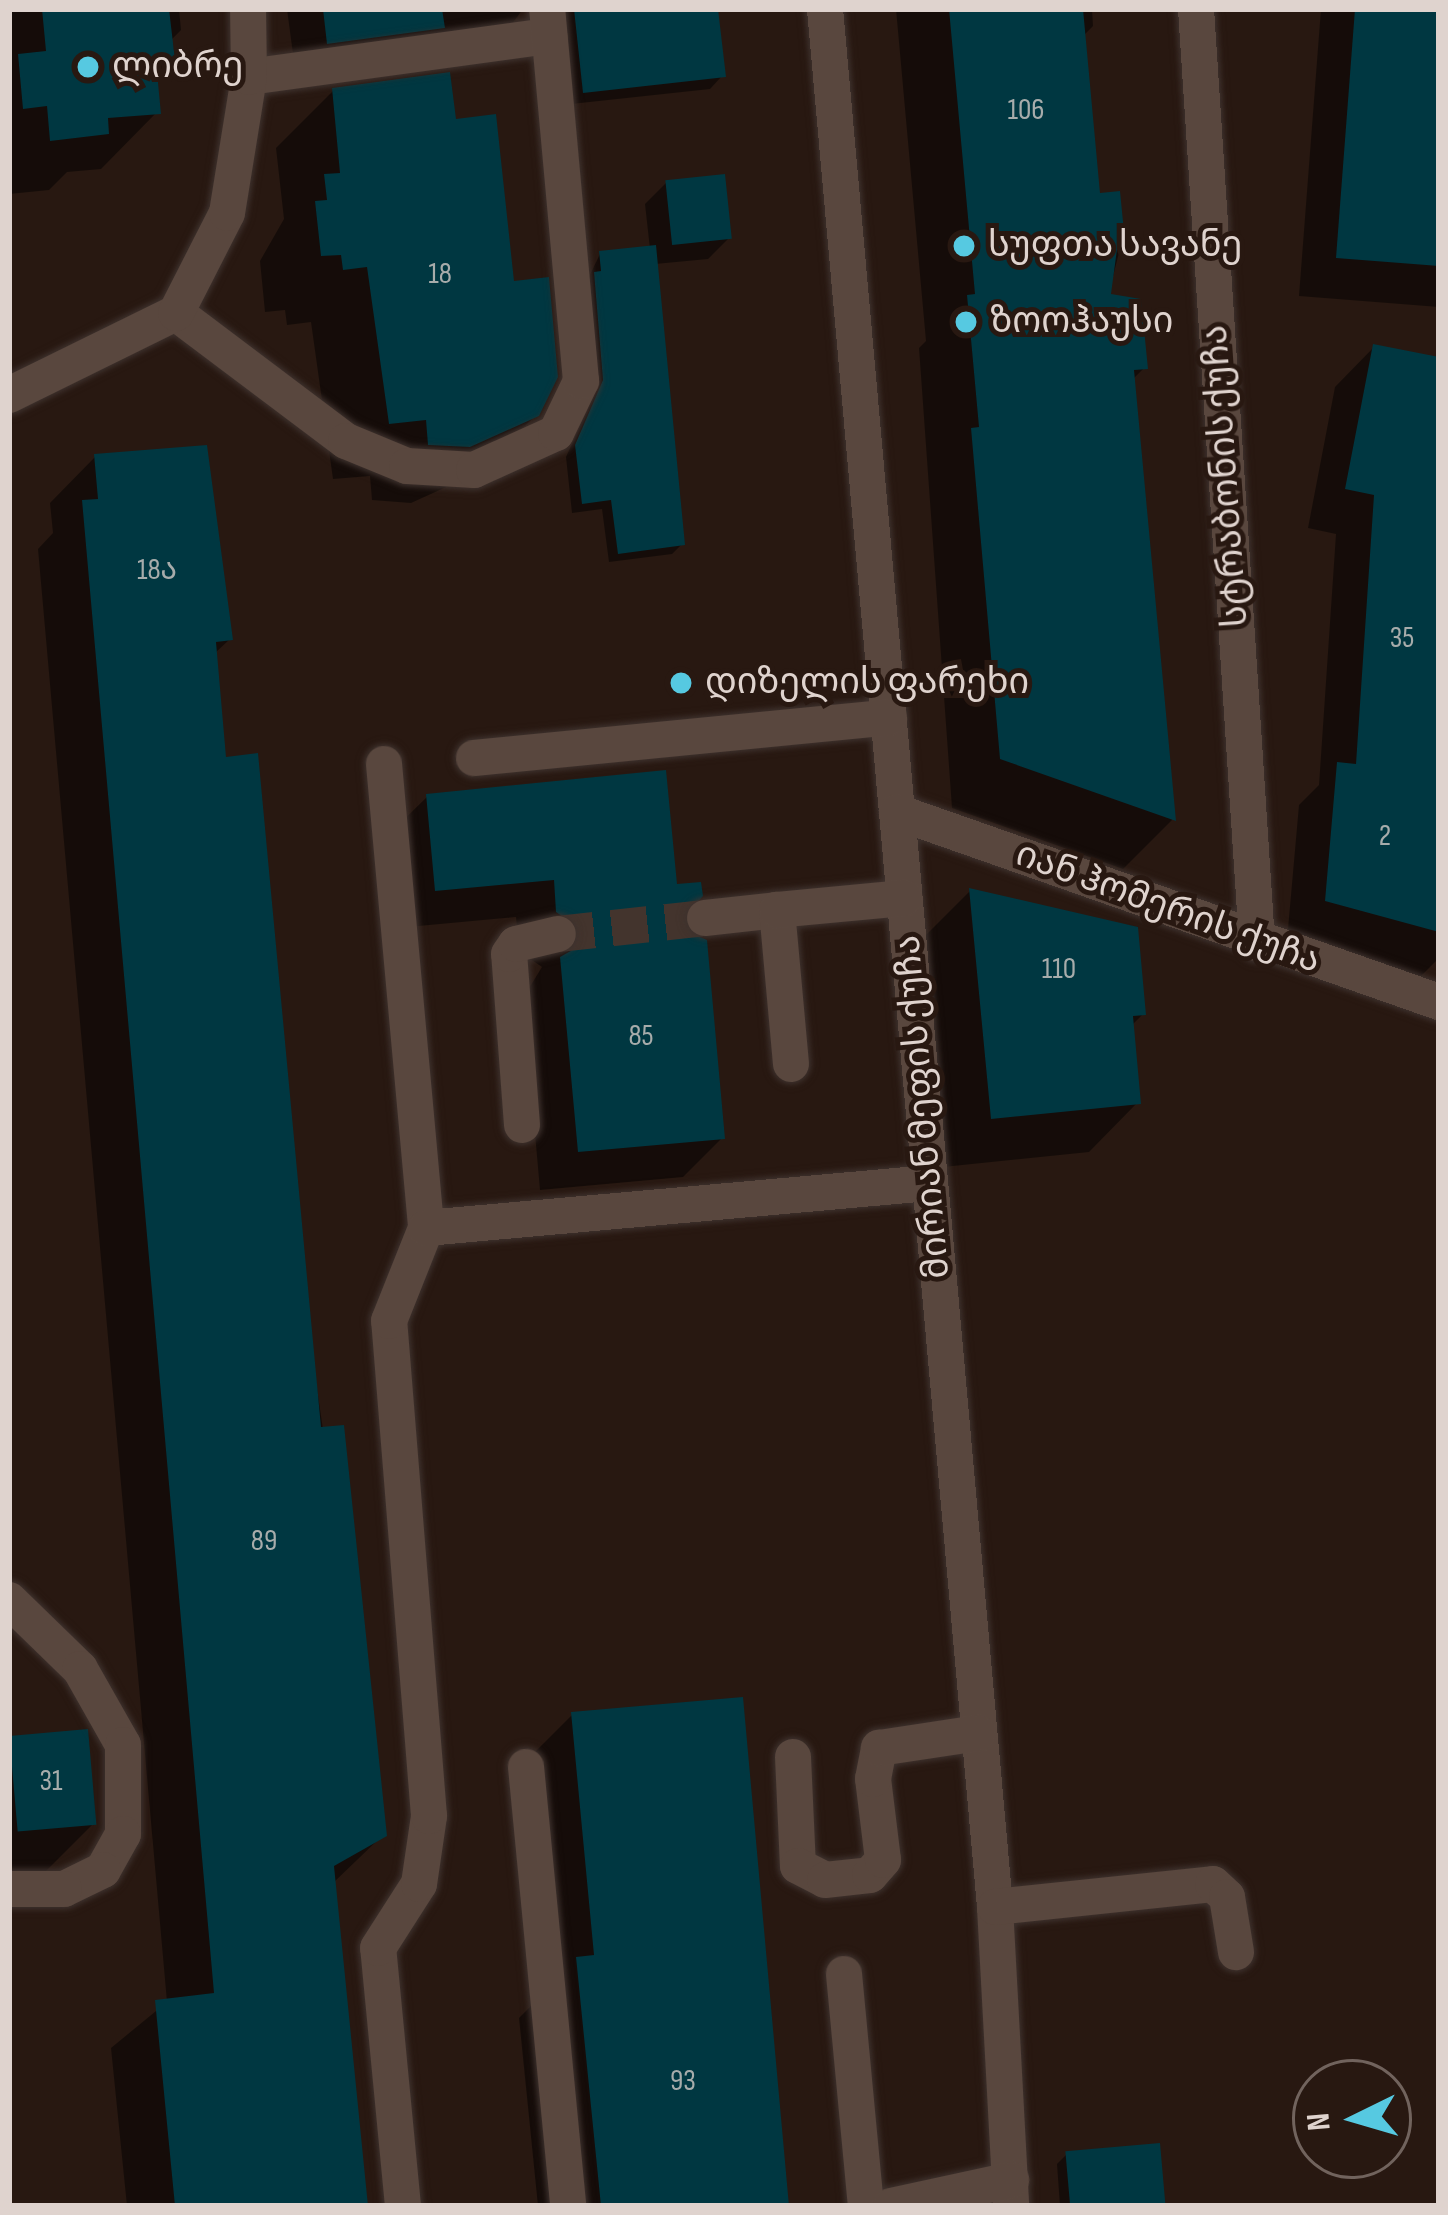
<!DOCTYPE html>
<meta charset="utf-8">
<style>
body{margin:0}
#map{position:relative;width:1448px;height:2215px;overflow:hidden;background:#281811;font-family:"Sofia Sans Condensed","Noto Sans Georgian",sans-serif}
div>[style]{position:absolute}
.shadow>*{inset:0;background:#0007}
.building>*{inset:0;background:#003741;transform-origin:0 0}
.minor-tunnel>*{height:36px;margin-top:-18px;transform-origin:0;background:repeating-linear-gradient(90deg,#43342d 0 36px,transparent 0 54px)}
.roads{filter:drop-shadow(0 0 3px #3e322e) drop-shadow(0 0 3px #3e322e)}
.minor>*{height:36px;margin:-18px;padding:0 18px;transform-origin:18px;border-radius:18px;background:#59473e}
.dots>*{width:33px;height:33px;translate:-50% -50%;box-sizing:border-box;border:6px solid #281811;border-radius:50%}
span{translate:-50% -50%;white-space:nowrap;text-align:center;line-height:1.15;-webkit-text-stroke:10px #281811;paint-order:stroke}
.number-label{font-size:30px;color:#a7acab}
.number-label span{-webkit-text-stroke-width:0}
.poi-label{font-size:36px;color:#dfd3ce}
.left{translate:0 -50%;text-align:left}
.street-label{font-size:36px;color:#dfd3ce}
.frame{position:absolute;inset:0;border:12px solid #dfd3ce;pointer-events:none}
.north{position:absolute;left:1292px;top:2059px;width:120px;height:120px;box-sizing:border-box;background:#281811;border:3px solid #71635d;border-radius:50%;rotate:265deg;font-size:33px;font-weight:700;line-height:48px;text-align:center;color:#dfd3ce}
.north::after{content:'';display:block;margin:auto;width:42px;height:54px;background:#56c9e1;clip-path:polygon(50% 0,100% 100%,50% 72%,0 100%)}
</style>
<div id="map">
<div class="shadow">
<div style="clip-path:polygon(9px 9px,179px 9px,181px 30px,170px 41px,172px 59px,154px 77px,157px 112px,101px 169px,67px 172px,49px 190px,9px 194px)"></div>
<div style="clip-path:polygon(287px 9px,523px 9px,509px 28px,293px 54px)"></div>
<div style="clip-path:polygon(553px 9px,715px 9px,722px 76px,710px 89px,571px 104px)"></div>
<div style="clip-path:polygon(896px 9px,1092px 9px,1093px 26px,1083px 36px,1098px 196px,1122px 241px,1108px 296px,1144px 368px,1132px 380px,1172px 820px,1123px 869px,952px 808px,919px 348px,926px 341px)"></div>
<div style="clip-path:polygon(1321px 9px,1439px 9px,1439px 307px,1299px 296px)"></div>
<div style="clip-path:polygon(333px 91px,454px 122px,511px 285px,537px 414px,479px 472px,411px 503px,372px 500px,370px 476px,333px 479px,311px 322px,287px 325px,285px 310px,265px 312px,260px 261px,284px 219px,276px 148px)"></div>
<div style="clip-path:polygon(666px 183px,729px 238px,708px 259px,655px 264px,682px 544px,672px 554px,609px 562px,602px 509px,572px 513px,566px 457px,595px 392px,585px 285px,600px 254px,650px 249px,645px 204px)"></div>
<div style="clip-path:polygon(1374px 347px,1439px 360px,1439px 958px,1421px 976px,1287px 940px,1299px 805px,1319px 785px,1336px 534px,1308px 528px,1335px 387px)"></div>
<div style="clip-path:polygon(95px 457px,230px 639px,214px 654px,224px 760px,383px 1835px,332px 1884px,365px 2206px,127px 2206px,111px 2048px,167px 2002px,38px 549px,53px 533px,50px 503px)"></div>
<div style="clip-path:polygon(427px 797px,704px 942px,722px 1138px,683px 1177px,540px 1190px,523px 998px,542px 967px,519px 951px,516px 917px,397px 928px,388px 835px)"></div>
<div style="clip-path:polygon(970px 891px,1143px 1014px,1131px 1026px,1138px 1102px,1089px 1152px,943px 1167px,921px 940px)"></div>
<div style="clip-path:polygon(572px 1715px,786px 2206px,538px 2206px,519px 2018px,535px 2002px,513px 1774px)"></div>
<div style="clip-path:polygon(9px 1739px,93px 1824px,36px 1881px,9px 1883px)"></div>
<div style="clip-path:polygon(1067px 2154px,1163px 2206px,1060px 2206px,1057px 2164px)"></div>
</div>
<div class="building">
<div style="clip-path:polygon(42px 9px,169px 9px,175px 60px,156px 62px,161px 114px,108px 118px,109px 134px,50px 141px,47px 106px,23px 109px,18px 54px,46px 51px)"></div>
<div style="clip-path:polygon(323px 9px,442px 9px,445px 28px,327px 44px)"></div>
<div style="clip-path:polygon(574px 9px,718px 9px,726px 77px,583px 93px)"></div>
<div style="clip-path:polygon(949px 9px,1083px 9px,1100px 193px,1120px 191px,1125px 242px,1118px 242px,1111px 294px,1141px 299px,1148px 369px,1134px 370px,1176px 821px,1000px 759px,971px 428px,979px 427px,967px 295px,975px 294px)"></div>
<div style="clip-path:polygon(1355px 9px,1439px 9px,1439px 266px,1336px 258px)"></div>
<div style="clip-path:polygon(450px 72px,456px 119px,496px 114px,514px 281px,549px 277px,558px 377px,539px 416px,470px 447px,428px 445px,426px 420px,389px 424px,367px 267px,343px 270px,341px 255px,321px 256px,315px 201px,327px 200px,324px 174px,340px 173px,332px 88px)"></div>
<div style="left:725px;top:174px;width:65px;height:60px;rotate:84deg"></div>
<div style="clip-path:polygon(656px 245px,685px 545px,618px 554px,611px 500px,582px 504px,575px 445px,603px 380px,594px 272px,601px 271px,599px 251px)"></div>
<div style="clip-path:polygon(1373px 344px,1439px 357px,1439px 932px,1325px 901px,1337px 762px,1356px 764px,1374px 495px,1345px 489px)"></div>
<div style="clip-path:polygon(207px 445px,233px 640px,216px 642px,226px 757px,258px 753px,321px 1427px,344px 1425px,387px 1836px,334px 1866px,368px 2206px,175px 2206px,155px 2000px,214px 1993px,82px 500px,98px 499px,94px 454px)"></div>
<div style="clip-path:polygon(666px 770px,677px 884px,701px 882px,703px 896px,683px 919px,688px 932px,707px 940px,725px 1139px,578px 1152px,560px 957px,574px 949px,579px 928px,556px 912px,554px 880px,435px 891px,426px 794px)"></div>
<div style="clip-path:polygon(969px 888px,1138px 927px,1146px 1015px,1133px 1016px,1141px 1104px,991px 1119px)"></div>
<div style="clip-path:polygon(743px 1697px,789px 2206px,601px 2206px,576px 1957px,594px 1955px,571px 1712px)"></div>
<div style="left:88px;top:1729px;width:96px;height:79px;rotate:85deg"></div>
<div style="left:1160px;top:2143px;width:63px;height:95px;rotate:85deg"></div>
</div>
<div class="minor-tunnel">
<div style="left:558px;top:934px;width:148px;rotate:-6.2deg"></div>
</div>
<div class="roads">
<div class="minor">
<div style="left:825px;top:9px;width:1906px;rotate:84.88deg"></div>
<div style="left:995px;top:1907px;width:299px;rotate:86.9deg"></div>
<div style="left:1196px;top:9px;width:936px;rotate:86.26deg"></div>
<div style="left:249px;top:77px;width:303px;rotate:-7.8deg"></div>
<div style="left:176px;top:313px;width:213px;rotate:37deg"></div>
<div style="left:346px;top:441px;width:66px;rotate:22.3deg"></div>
<div style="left:407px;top:466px;width:67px;rotate:3.4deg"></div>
<div style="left:474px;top:470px;width:90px;rotate:-24.3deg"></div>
<div style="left:556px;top:433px;width:58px;rotate:-64.3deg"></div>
<div style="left:581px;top:381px;width:374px;rotate:-95.2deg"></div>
<div style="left:9px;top:395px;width:186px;rotate:-26.2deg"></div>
<div style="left:176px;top:313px;width:112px;rotate:-63deg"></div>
<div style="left:227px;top:213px;width:138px;rotate:-80.8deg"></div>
<div style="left:249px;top:77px;width:68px;rotate:-90.8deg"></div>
<div style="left:474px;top:758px;width:417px;rotate:-5.6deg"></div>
<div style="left:384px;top:764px;width:466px;rotate:84.8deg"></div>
<div style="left:897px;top:812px;width:574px;rotate:19.32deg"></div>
<div style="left:705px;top:918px;width:72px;rotate:-6.3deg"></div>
<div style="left:791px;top:1064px;width:155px;rotate:-95.2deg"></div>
<div style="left:777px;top:910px;width:128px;rotate:-5.4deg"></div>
<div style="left:522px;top:1125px;width:171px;rotate:-94.3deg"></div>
<div style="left:509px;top:954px;width:12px;rotate:-55deg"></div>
<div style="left:516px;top:944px;width:43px;rotate:-13.4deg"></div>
<div style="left:9px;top:1600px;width:99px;rotate:44.2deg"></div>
<div style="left:80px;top:1669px;width:87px;rotate:60.5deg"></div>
<div style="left:123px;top:1745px;width:89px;rotate:90deg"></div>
<div style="left:123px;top:1834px;width:41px;rotate:119.1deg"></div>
<div style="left:103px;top:1870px;width:43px;rotate:154deg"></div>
<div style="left:64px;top:1889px;width:55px;rotate:180deg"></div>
<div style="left:793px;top:1757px;width:109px;rotate:87.4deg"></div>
<div style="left:798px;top:1866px;width:30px;rotate:27deg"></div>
<div style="left:825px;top:1880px;width:45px;rotate:-6.3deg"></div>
<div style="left:870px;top:1875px;width:20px;rotate:-49deg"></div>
<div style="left:883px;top:1860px;width:82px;rotate:-97deg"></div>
<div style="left:873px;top:1779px;width:32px;rotate:-79deg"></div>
<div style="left:879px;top:1748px;width:100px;rotate:-8.6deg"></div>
<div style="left:526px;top:1767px;width:441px;rotate:84.5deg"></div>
<div style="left:995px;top:1907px;width:219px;rotate:-6deg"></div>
<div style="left:1213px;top:1884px;width:19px;rotate:43deg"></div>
<div style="left:1227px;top:1897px;width:56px;rotate:80.7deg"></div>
<div style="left:844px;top:1974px;width:233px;rotate:84.6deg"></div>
<div style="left:403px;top:2206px;width:259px;rotate:-95.5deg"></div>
<div style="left:378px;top:1948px;width:76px;rotate:-57.4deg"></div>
<div style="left:419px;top:1884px;width:69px;rotate:-81.6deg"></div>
<div style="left:429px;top:1816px;width:497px;rotate:-94.6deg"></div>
<div style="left:389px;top:1321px;width:100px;rotate:-68.3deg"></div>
<div style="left:426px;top:1228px;width:505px;rotate:-5.11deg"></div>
<div style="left:891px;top:2206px;width:123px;rotate:-12.2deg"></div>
</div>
</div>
<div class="dots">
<div style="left:88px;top:67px;background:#56c9e1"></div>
<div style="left:964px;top:246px;background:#56c9e1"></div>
<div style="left:966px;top:322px;background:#56c9e1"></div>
<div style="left:681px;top:683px;background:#56c9e1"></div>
</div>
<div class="number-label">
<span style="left:1026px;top:110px">106</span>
<span style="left:440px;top:274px">18</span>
<span style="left:157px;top:570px">18ა</span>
<span style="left:1402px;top:638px">35</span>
<span style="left:1385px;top:836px">2</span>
<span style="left:1059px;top:969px">110</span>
<span style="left:641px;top:1036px">85</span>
<span style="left:264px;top:1541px">89</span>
<span style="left:51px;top:1781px">31</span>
<span style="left:683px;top:2081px">93</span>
</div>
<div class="poi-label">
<span class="left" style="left:112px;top:67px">ლიბრე</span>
<span class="left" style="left:988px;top:246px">სუფთა სავანე</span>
<span class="left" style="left:990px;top:322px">ზოოჰაუსი</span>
<span class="left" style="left:705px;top:683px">დიზელის ფარეხი</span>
</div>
<div class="street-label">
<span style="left:1226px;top:476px;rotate:-94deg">სტრაბონის ქუჩა</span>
<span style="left:1168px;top:908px;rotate:20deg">იან ჰომერის ქუჩა</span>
<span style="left:923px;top:1107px;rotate:-95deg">მირიან მეფის ქუჩა</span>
</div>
<div class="frame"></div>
<div class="north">N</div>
</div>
